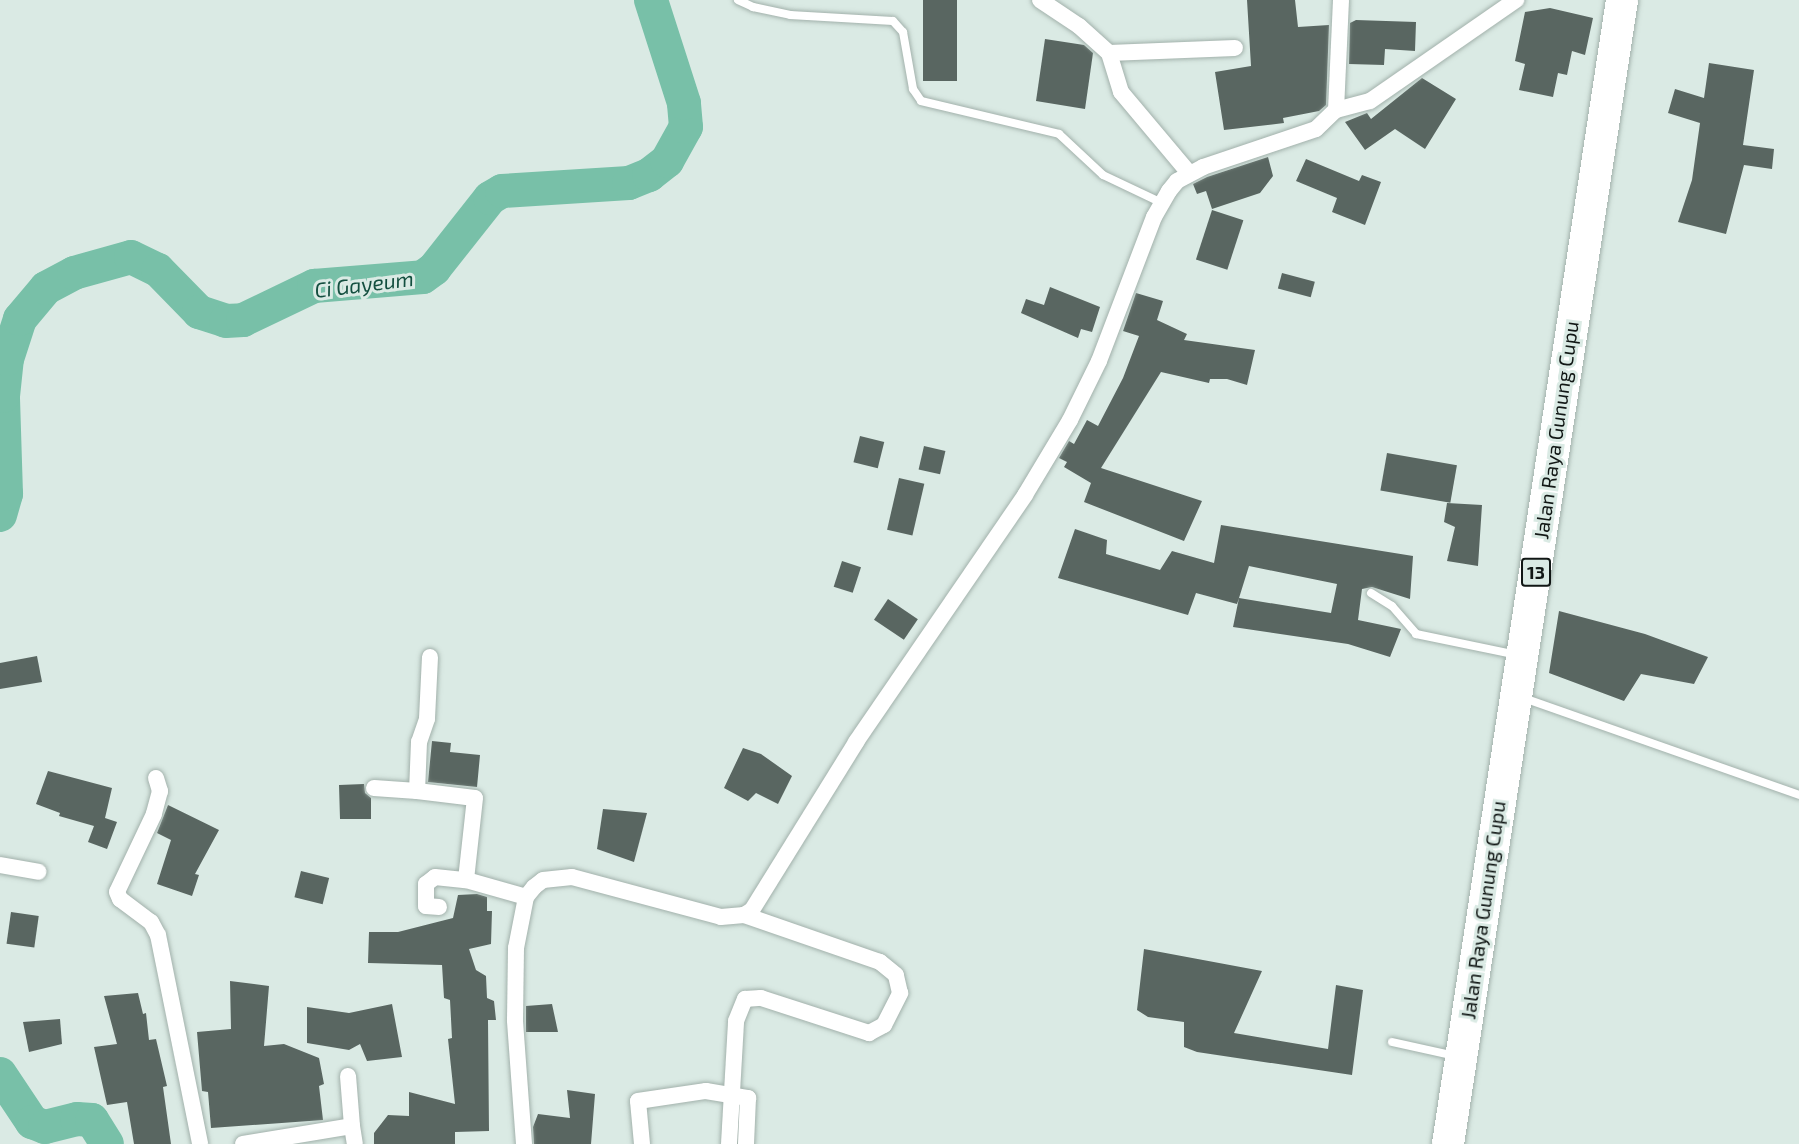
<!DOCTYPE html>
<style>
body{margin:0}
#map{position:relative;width:1799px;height:1144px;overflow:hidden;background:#daeae4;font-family:"Exo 2",sans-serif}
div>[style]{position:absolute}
.river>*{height:34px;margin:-17px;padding:0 17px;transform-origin:17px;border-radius:17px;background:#78c0a8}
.building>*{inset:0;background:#596661;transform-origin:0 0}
.roads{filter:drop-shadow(0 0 2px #a2b1ab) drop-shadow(0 0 2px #a2b1ab)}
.lane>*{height:8px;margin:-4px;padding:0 4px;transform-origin:4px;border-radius:4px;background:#fff}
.street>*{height:16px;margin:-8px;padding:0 8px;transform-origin:8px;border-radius:8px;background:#fff}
.highway>*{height:32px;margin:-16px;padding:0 16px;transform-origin:16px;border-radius:16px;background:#fff}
span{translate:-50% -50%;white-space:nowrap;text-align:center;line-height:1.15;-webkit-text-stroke:6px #daeae4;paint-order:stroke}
.shield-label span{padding:2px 4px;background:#daeae4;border:2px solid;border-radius:4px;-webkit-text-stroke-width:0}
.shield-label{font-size:18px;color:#111715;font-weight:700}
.street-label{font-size:20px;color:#111715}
.water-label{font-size:21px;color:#134f3f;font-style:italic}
</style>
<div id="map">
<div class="river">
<div style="left:0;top:515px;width:22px;rotate:-74deg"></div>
<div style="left:6px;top:494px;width:98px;rotate:-91.8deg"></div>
<div style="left:3px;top:396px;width:37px;rotate:-84deg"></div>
<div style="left:7px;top:359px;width:42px;rotate:-72deg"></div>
<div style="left:20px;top:319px;width:40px;rotate:-50deg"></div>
<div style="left:46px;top:288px;width:32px;rotate:-28deg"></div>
<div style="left:74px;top:273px;width:59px;rotate:-15.7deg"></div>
<div style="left:131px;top:257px;width:30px;rotate:26deg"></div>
<div style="left:158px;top:270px;width:59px;rotate:45.7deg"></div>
<div style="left:199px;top:312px;width:28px;rotate:18deg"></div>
<div style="left:226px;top:321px;width:17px;rotate:-3deg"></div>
<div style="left:243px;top:320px;width:79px;rotate:-25.6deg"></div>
<div style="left:314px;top:286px;width:109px;rotate:-4.7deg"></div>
<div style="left:423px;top:277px;width:14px;rotate:-36deg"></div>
<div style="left:434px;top:269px;width:90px;rotate:-51.7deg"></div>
<div style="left:490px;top:198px;width:14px;rotate:-30deg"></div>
<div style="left:502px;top:191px;width:127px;rotate:-3.6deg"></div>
<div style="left:629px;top:183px;width:22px;rotate:-22deg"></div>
<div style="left:649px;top:175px;width:23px;rotate:-38deg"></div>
<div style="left:667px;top:161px;width:39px;rotate:-61deg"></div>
<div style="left:686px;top:127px;width:24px;rotate:-95deg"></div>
<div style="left:684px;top:103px;width:108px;rotate:-107.8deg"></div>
<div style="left:0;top:1074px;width:58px;rotate:56.3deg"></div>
<div style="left:32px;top:1122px;width:14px;rotate:21deg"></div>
<div style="left:45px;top:1127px;width:33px;rotate:-14deg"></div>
<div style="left:77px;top:1119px;width:15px;rotate:4deg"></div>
<div style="left:92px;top:1120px;width:28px;rotate:58deg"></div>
</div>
<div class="building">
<div style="left:923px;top:0;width:34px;height:81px"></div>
<div style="clip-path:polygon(1247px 0,1295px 0,1298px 27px,1329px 25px,1326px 105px,1319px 111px,1283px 118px,1284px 123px,1224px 130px,1215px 72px,1251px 66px)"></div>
<div style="clip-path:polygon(1550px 8px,1593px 18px,1585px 55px,1572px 51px,1567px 75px,1558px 73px,1553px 97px,1519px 90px,1525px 64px,1515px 61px,1525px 12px)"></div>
<div style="clip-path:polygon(1356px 20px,1416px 22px,1415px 51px,1385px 49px,1384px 65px,1349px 64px,1350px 23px)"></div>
<div style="clip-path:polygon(1045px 39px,1084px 45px,1093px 53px,1085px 109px,1036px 101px)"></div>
<div style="clip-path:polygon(1709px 63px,1754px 70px,1743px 145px,1774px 149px,1772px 169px,1744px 165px,1726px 234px,1678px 222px,1692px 180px,1700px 123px,1668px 113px,1675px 89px,1704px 98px)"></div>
<div style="clip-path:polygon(1422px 78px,1456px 99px,1425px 149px,1395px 129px,1365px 150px,1345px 122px,1367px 113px,1371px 119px)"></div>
<div style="clip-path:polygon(1268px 157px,1273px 176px,1260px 193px,1212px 209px,1206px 191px,1197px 194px,1193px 184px,1207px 177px)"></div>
<div style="clip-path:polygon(1306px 159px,1359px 181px,1362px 175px,1381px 182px,1365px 225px,1332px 212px,1337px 198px,1296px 181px)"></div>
<div style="left:1212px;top:210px;width:33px;height:52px;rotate:18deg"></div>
<div style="left:1282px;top:273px;width:34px;height:16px;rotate:15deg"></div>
<div style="clip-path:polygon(1050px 287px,1100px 307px,1092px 332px,1081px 329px,1078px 338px,1021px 313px,1026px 299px,1044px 305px)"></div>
<div style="clip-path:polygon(1136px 293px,1163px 301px,1157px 320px,1187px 334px,1184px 340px,1255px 350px,1247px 385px,1227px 379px,1210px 379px,1209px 383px,1161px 372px,1101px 468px,1202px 501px,1184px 541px,1084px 502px,1091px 483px,1064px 467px,1067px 462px,1059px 458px,1069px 441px,1074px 444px,1087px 420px,1098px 426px,1123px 378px,1139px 336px,1123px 331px)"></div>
<div style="left:860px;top:436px;width:25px;height:27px;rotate:14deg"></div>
<div style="left:924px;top:446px;width:22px;height:24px;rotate:13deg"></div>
<div style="left:1387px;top:453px;width:71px;height:38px;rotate:10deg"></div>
<div style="left:899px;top:478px;width:26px;height:53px;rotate:13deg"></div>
<div style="clip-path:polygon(1447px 503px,1482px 505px,1478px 566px,1447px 561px,1455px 527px,1444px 522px)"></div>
<div style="clip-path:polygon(evenodd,1221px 525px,1413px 556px,1410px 599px,1372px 587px,1362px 589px,1358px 620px,1401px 629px,1390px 657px,1348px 644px,1233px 627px,1239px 598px,1237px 604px,1196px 593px,1188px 615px,1058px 578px,1075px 529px,1107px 540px,1106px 554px,1160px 570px,1172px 551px,1214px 563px,1221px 525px,1249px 566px,1337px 584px,1331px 613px,1239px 598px,1249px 566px)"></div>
<div style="left:842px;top:561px;width:20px;height:27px;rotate:18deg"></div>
<div style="left:888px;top:599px;width:36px;height:25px;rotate:34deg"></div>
<div style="clip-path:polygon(1559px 611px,1645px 634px,1708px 657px,1694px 684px,1641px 674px,1624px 701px,1549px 673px)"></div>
<div style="clip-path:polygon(37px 656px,42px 682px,0 689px,0 663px)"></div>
<div style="clip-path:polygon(432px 741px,451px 743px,450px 752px,480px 755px,477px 787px,428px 782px)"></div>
<div style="clip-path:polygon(743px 748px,761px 754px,792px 776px,778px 804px,756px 793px,748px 801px,724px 788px)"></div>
<div style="clip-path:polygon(48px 771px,112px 788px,105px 818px,117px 822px,107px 849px,88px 842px,94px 826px,59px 816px,60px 813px,36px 804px)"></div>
<div style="clip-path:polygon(364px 784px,365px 793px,371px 798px,371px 819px,340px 819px,339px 785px)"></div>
<div style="clip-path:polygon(168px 805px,219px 830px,195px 874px,199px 875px,192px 896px,157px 884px,171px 840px,157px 833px)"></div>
<div style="clip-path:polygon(603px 809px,647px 813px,634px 862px,597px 849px)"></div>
<div style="left:301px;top:871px;width:29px;height:27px;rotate:14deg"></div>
<div style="clip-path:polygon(477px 894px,487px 897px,487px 911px,492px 911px,491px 944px,469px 949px,476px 970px,486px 976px,487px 998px,494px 1001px,496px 1020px,488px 1020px,489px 1131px,455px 1132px,455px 1144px,374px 1144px,374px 1133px,388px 1115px,409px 1116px,409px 1092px,455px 1104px,448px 1039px,452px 1038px,450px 1000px,444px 998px,442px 965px,368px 963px,369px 932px,398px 932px,453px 918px,458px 895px)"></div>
<div style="left:11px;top:912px;width:28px;height:32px;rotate:8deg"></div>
<div style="clip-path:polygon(1144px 949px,1262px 971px,1234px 1033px,1328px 1049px,1336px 985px,1363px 990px,1352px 1075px,1197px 1052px,1184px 1047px,1184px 1022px,1148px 1017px,1137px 1010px)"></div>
<div style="clip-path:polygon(230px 981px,269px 986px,264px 1046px,284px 1044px,319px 1058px,324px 1084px,319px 1086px,323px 1120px,211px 1128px,208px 1092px,202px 1091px,197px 1032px,231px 1029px)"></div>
<div style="clip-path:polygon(138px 993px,143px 1014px,146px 1013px,149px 1040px,156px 1039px,167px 1086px,163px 1087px,171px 1144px,134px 1144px,127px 1102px,107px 1105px,94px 1047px,117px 1044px,104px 996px)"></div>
<div style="clip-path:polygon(392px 1004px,402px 1057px,367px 1061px,360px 1044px,349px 1050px,307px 1043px,307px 1007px,349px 1013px)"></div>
<div style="clip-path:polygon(552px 1004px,558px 1032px,526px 1032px,526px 1006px)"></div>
<div style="clip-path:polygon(60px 1019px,62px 1044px,29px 1052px,23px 1022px)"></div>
<div style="clip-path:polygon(567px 1090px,595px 1094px,591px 1144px,534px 1144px,533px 1127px,538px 1114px,570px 1118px)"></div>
</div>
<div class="roads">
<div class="lane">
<div style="left:738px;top:0;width:17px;rotate:25deg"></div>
<div style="left:753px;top:7px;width:38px;rotate:12deg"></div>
<div style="left:790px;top:15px;width:103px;rotate:3.3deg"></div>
<div style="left:893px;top:21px;width:15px;rotate:48deg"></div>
<div style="left:903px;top:32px;width:58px;rotate:80deg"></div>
<div style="left:913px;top:89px;width:14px;rotate:56deg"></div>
<div style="left:921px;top:101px;width:142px;rotate:13.4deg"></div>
<div style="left:1059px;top:134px;width:60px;rotate:43deg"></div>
<div style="left:1103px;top:175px;width:65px;rotate:25.4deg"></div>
<div style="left:1371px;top:593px;width:25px;rotate:32deg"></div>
<div style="left:1392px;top:606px;width:37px;rotate:49deg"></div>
<div style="left:1416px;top:634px;width:103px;rotate:11.7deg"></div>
<div style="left:1521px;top:697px;width:295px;rotate:19.4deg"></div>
<div style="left:1392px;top:1042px;width:65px;rotate:12.5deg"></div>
</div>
<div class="street">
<div style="left:1040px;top:0;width:47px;rotate:33.7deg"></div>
<div style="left:1079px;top:26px;width:40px;rotate:42deg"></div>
<div style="left:1336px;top:110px;width:110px;rotate:-87.4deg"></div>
<div style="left:1189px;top:173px;width:106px;rotate:-130deg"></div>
<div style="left:1121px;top:92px;width:41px;rotate:-107.1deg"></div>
<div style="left:1109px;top:53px;width:126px;rotate:-2.3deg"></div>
<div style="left:430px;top:657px;width:62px;rotate:92.8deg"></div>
<div style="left:427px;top:719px;width:24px;rotate:109deg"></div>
<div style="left:419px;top:742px;width:49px;rotate:92.3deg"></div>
<div style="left:417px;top:791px;width:58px;rotate:6.9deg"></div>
<div style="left:475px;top:798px;width:82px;rotate:96.3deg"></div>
<div style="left:156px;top:778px;width:14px;rotate:73deg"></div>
<div style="left:160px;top:791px;width:24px;rotate:105deg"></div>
<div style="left:154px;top:814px;width:86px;rotate:115.4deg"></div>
<div style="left:117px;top:892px;width:8px;rotate:67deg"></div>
<div style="left:120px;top:899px;width:39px;rotate:37deg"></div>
<div style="left:151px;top:922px;width:15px;rotate:62deg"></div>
<div style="left:158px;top:935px;width:213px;rotate:78.6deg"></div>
<div style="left:374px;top:788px;width:43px;rotate:4deg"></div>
<div style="left:0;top:865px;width:39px;rotate:10deg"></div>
<div style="left:439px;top:907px;width:13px;rotate:-176deg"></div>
<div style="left:426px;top:906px;width:22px;rotate:-90deg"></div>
<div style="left:426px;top:884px;width:11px;rotate:-38deg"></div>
<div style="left:435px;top:877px;width:31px;rotate:6deg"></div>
<div style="left:466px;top:880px;width:62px;rotate:15.8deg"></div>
<div style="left:348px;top:1076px;width:50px;rotate:85.4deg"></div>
<div style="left:243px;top:1144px;width:110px;rotate:-9.4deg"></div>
<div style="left:352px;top:1126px;width:18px;rotate:81deg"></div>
<div style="left:524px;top:1144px;width:124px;rotate:-94.2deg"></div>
<div style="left:515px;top:1020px;width:72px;rotate:-89.2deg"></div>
<div style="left:516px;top:948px;width:52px;rotate:-78.9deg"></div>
<div style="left:526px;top:897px;width:13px;rotate:-51deg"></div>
<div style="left:534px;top:887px;width:11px;rotate:-38deg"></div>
<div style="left:543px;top:880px;width:29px;rotate:-6deg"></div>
<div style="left:572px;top:877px;width:154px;rotate:15deg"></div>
<div style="left:721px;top:917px;width:23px;rotate:-5deg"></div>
<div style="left:744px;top:915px;width:9px;rotate:-32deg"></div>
<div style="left:752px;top:910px;width:198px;rotate:-58.2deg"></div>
<div style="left:856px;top:742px;width:299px;rotate:-55.6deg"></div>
<div style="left:1025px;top:495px;width:87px;rotate:-59deg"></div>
<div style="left:1070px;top:420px;width:66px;rotate:-63.8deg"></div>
<div style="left:1099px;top:361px;width:154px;rotate:-69.1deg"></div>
<div style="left:1154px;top:217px;width:30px;rotate:-60deg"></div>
<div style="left:1169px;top:191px;width:13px;rotate:-51deg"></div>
<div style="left:1177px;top:181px;width:30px;rotate:-28deg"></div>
<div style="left:1203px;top:167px;width:119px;rotate:-18.6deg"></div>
<div style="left:1316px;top:129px;width:28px;rotate:-44deg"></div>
<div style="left:1336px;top:110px;width:35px;rotate:-15deg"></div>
<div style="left:1370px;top:101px;width:178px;rotate:-34.7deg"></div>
<div style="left:642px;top:1144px;width:43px;rotate:-95.3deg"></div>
<div style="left:638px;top:1101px;width:69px;rotate:-8.4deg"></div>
<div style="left:706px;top:1091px;width:43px;rotate:9.5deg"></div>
<div style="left:748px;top:1098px;width:46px;rotate:92.5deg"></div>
<div style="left:729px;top:1144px;width:123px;rotate:-86.7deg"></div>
<div style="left:736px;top:1021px;width:24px;rotate:-68deg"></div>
<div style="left:745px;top:999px;width:16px;rotate:-4deg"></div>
<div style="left:761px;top:998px;width:114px;rotate:18deg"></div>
<div style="left:869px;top:1033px;width:17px;rotate:-28deg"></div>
<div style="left:884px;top:1025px;width:36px;rotate:-63deg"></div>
<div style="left:900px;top:993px;width:18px;rotate:-103deg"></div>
<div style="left:896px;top:975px;width:21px;rotate:-141deg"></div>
<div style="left:880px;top:962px;width:144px;rotate:-160.9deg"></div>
</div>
<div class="highway">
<div style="left:1448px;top:1144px;width:1157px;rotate:-81.35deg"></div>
</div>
</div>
<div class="shield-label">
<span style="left:1536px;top:572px">13</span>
</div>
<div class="street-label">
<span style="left:1556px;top:430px;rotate:-82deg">Jalan Raya Gunung Cupu</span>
<span style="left:1483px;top:910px;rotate:-82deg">Jalan Raya Gunung Cupu</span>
</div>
<div class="water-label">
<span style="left:364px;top:284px;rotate:-7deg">Ci Gayeum</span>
</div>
</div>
